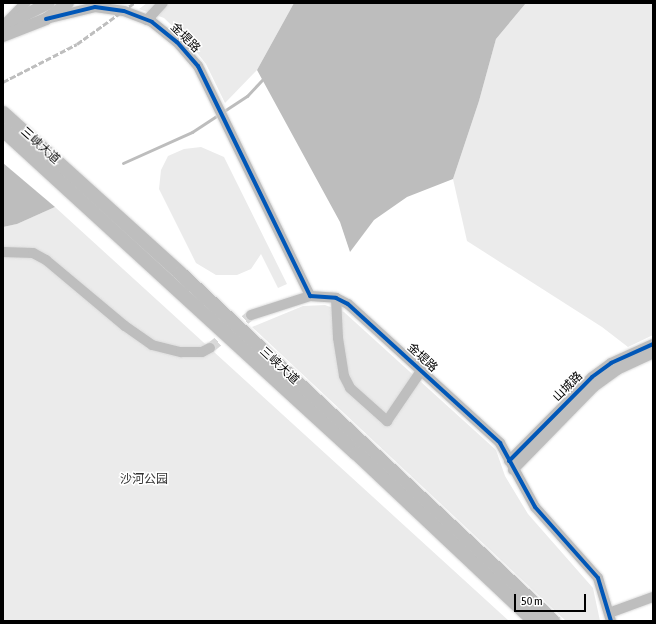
<!DOCTYPE html>
<meta charset="utf-8">
<style>
body{margin:0}
#map{position:relative;width:656px;height:624px;overflow:hidden;background:#fff;font-family:"Asap Condensed","Noto Sans SC",sans-serif}
div>[style]{position:absolute}
.green>*{inset:0;background:#ebebeb}
.water>*{inset:0;background:#bdbdbd}
.stream>*{height:3px;margin:-1.5px;padding:0 1.5px;transform-origin:1.5px;border-radius:1.5px;background:#bdbdbd}
.minor-tunnel>*{height:10px;margin-top:-5px;transform-origin:0;background:repeating-linear-gradient(90deg,#d9d9d9 0 10px,transparent 0 15px)}
.roads{filter:drop-shadow(0 0 1px #dbdbdb) drop-shadow(0 0 1px #dbdbdb)}
.minor>*{height:10px;margin:-5px;padding:0 5px;transform-origin:5px;border-radius:5px;background:#bebebe}
.major>*{height:12px;margin:-6px;padding:0 6px;transform-origin:6px;border-radius:6px;background:#bebebe}
.highway>*{height:14px;margin:-7px;padding:0 7px;transform-origin:7px;border-radius:7px;background:#bebebe}
.rail>*{height:3px;margin-top:-1.5px;transform-origin:0;background:repeating-linear-gradient(90deg,#bebebe 0 6px,transparent 0 8px)}
.cycleway>*{height:4px;margin:-2px;padding:0 2px;transform-origin:2px;border-radius:2px;background:#0057b8}
span{translate:-50% -50%;white-space:nowrap;text-align:center;line-height:1.15;-webkit-text-stroke:3px #fff;paint-order:stroke}
.street-label{font-size:12px;color:#000}
.park-label{font-size:12px;color:#313131}
.frame{position:absolute;inset:0;border:4px solid #000;pointer-events:none}
.scale{position:absolute;left:514px;top:594px;width:72px;height:18px;box-sizing:border-box;border:2px solid #000;border-top:0;padding-left:5px;font-size:12px;line-height:14px;white-space:nowrap;color:#000;-webkit-text-stroke:3px #fff;paint-order:stroke}
</style>
<div id="map">
<div class="green">
<div style="clip-path:polygon(147px 3px,294px 3px,257px 70px,225px 103px,206px 64px,187px 40px,164px 18px,139px 9px)"></div>
<div style="clip-path:polygon(526px 3px,653px 3px,653px 335px,628px 347px,602px 327px,467px 241px,453px 179px,479px 101px,496px 39px)"></div>
<div style="clip-path:polygon(201px 147px,224px 157px,287px 284px,278px 288px,261px 254px,251px 269px,237px 275px,216px 275px,196px 263px,159px 189px,161px 170px,168px 156px,184px 149px)"></div>
<div style="clip-path:polygon(55px 207px,509px 621px,3px 621px,3px 227px,17px 224px)"></div>
<div style="clip-path:polygon(325px 305px,344px 312px,496px 450px,505px 476px,528px 514px,593px 588px,600px 621px,566px 621px,252px 327px,303px 306px)"></div>
</div>
<div class="water">
<div style="clip-path:polygon(294px 3px,526px 3px,496px 39px,479px 101px,453px 179px,407px 197px,374px 220px,350px 252px,340px 222px,257px 70px)"></div>
<div style="clip-path:polygon(3px 163px,55px 207px,17px 224px,3px 227px)"></div>
</div>
<div class="stream">
<div style="left:123px;top:163px;width:76px;rotate:-24.2deg"></div>
<div style="left:192px;top:132px;width:66px;rotate:-33.2deg"></div>
<div style="left:247px;top:96px;width:25px;rotate:-47deg"></div>
</div>
<div class="minor-tunnel">
<div style="left:210px;top:348px;width:53px;rotate:-38.8deg"></div>
</div>
<div class="roads">
<div class="minor">
<div style="left:50px;top:18px;width:46px;rotate:-13.7deg"></div>
<div style="left:95px;top:7px;width:29px;rotate:8deg"></div>
<div style="left:124px;top:11px;width:30px;rotate:21deg"></div>
<div style="left:152px;top:22px;width:32px;rotate:39deg"></div>
<div style="left:177px;top:42px;width:32px;rotate:49deg"></div>
<div style="left:198px;top:66px;width:256px;rotate:64deg"></div>
<div style="left:310px;top:296px;width:26px;rotate:4deg"></div>
<div style="left:336px;top:298px;width:13px;rotate:27deg"></div>
<div style="left:348px;top:304px;width:206px;rotate:42.4deg"></div>
<div style="left:500px;top:443px;width:73px;rotate:61.3deg"></div>
<div style="left:535px;top:507px;width:95px;rotate:48.4deg"></div>
<div style="left:598px;top:578px;width:45px;rotate:73.2deg"></div>
<div style="left:147px;top:20px;width:23px;rotate:-47deg"></div>
<div style="left:6px;top:23px;width:28px;rotate:-46deg"></div>
<div style="left:3px;top:252px;width:30px;rotate:2deg"></div>
<div style="left:33px;top:253px;width:15px;rotate:28deg"></div>
<div style="left:46px;top:260px;width:103px;rotate:39.9deg"></div>
<div style="left:125px;top:326px;width:33px;rotate:35deg"></div>
<div style="left:152px;top:345px;width:30px;rotate:14deg"></div>
<div style="left:181px;top:352px;width:21px"></div>
<div style="left:202px;top:352px;width:9px;rotate:-27deg"></div>
<div style="left:336px;top:298px;width:40px;rotate:87.1deg"></div>
<div style="left:338px;top:338px;width:38px;rotate:81deg"></div>
<div style="left:344px;top:376px;width:13px;rotate:63deg"></div>
<div style="left:350px;top:388px;width:50px;rotate:41.7deg"></div>
<div style="left:387px;top:421px;width:60px;rotate:-55.8deg"></div>
<div style="left:251px;top:315px;width:62px;rotate:-17.9deg"></div>
<div style="left:509px;top:461px;width:118px;rotate:-45.3deg"></div>
<div style="left:592px;top:377px;width:24px;rotate:-36deg"></div>
<div style="left:611px;top:363px;width:46px;rotate:-24.3deg"></div>
<div style="left:513px;top:470px;width:116px;rotate:-45.7deg"></div>
<div style="left:594px;top:387px;width:29px;rotate:-36deg"></div>
<div style="left:617px;top:370px;width:40px;rotate:-25deg"></div>
<div style="left:609px;top:613px;width:47px;rotate:-20deg"></div>
</div>
<div class="major">
<div style="left:3px;top:26px;width:51px;rotate:-26.6deg"></div>
<div style="left:3px;top:36px;width:46px;rotate:-21.6deg"></div>
<div style="left:46px;top:19px;width:27px;rotate:-36deg"></div>
</div>
<div class="highway">
<div style="left:3px;top:113px;width:239px;rotate:42.1deg"></div>
<div style="left:180px;top:273px;width:510px;rotate:43.01deg"></div>
<div style="left:3px;top:130px;width:478px;rotate:42.5deg"></div>
<div style="left:356px;top:453px;width:245px;rotate:43.3deg"></div>
</div>
</div>
<div class="rail">
<div style="left:3px;top:82px;width:83px;rotate:-27.2deg"></div>
<div style="left:77px;top:44px;width:70px;rotate:-35.7deg"></div>
</div>
<div class="cycleway">
<div style="left:46px;top:19px;width:50px;rotate:-13.8deg"></div>
<div style="left:95px;top:7px;width:29px;rotate:8deg"></div>
<div style="left:124px;top:11px;width:30px;rotate:21deg"></div>
<div style="left:152px;top:22px;width:32px;rotate:39deg"></div>
<div style="left:177px;top:42px;width:32px;rotate:49deg"></div>
<div style="left:198px;top:66px;width:256px;rotate:64deg"></div>
<div style="left:310px;top:296px;width:26px;rotate:4deg"></div>
<div style="left:336px;top:298px;width:13px;rotate:27deg"></div>
<div style="left:348px;top:304px;width:206px;rotate:42.4deg"></div>
<div style="left:500px;top:443px;width:73px;rotate:61.3deg"></div>
<div style="left:535px;top:507px;width:95px;rotate:48.4deg"></div>
<div style="left:598px;top:578px;width:45px;rotate:73.2deg"></div>
<div style="left:509px;top:461px;width:118px;rotate:-45.3deg"></div>
<div style="left:592px;top:377px;width:24px;rotate:-36deg"></div>
<div style="left:611px;top:363px;width:46px;rotate:-24.3deg"></div>
</div>
<div class="street-label">
<span style="left:185px;top:38px;rotate:45deg">金堤路</span>
<span style="left:40px;top:146px;rotate:42deg">三峡大道</span>
<span style="left:422px;top:358px;rotate:43deg">金堤路</span>
<span style="left:279px;top:366px;rotate:43deg">三峡大道</span>
<span style="left:568px;top:387px;rotate:-45deg">山城路</span>
</div>
<div class="park-label">
<span style="left:144px;top:480px">沙河公园</span>
</div>
<div class="frame"></div>
<div class="scale">50 m</div>
</div>
